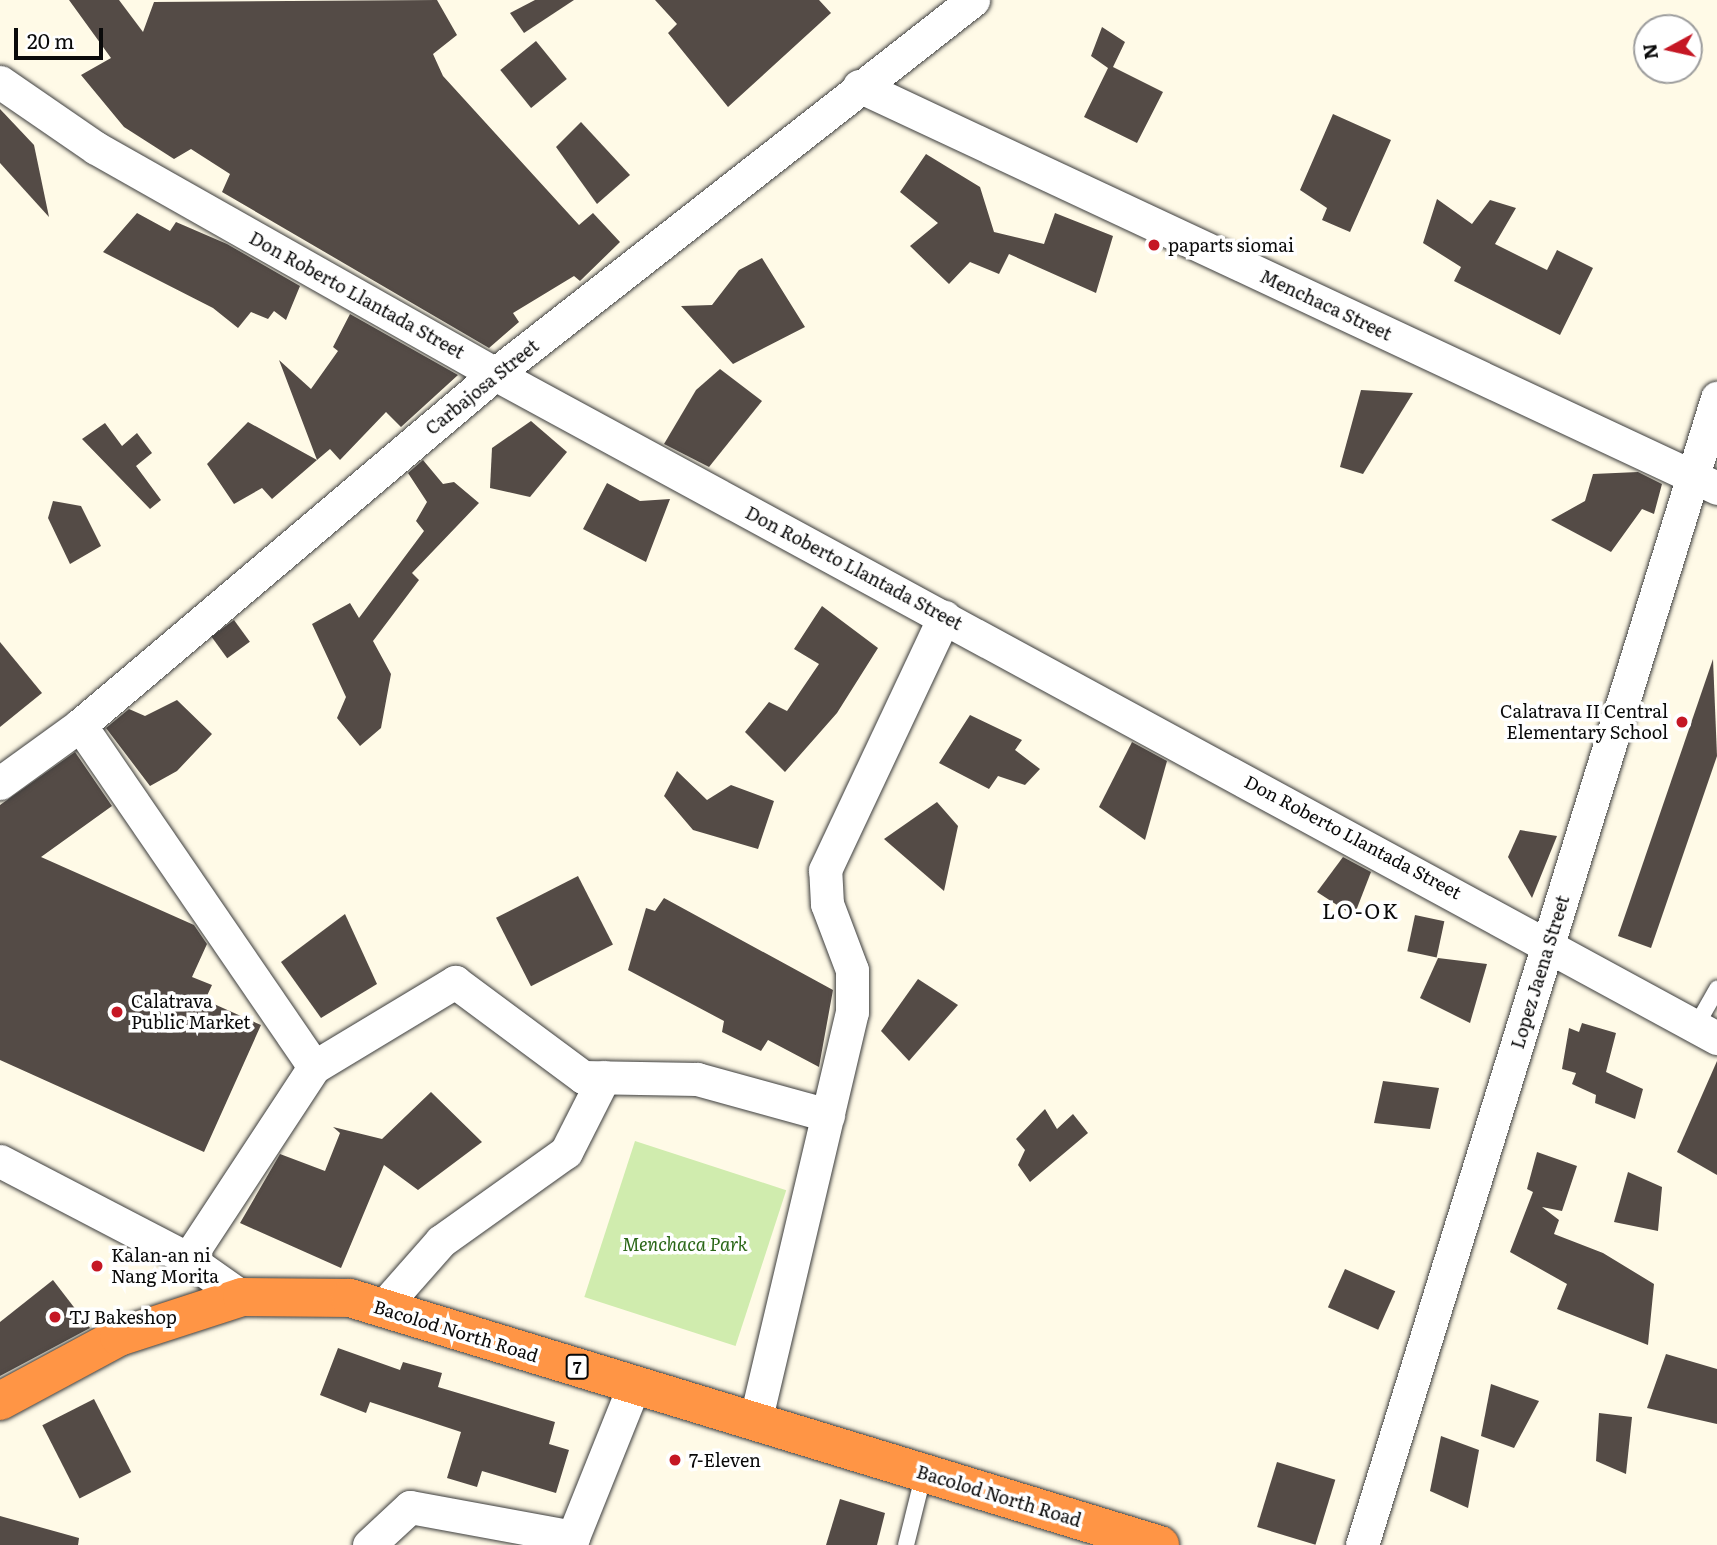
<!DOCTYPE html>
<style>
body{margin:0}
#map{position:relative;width:1717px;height:1545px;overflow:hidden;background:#fffae7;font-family:Literata,serif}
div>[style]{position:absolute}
.green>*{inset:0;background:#d0ecae;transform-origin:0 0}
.building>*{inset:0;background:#544b46;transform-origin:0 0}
.roads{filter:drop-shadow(0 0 2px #3d3d3d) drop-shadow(0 0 2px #3d3d3d)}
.lane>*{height:16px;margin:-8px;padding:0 8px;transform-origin:8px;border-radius:8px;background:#fff}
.street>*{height:33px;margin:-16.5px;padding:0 16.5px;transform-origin:16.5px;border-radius:16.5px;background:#fff}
.highway>*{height:38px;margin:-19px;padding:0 19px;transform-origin:19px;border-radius:19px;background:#ff9545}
.dots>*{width:19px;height:19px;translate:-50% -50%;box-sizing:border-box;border:4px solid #fff;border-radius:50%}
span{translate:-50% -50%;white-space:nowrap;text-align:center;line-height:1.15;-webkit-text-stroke:7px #fff;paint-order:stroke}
.shield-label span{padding:2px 5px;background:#fff;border:2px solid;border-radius:5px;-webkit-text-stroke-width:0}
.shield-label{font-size:16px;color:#0a0a0a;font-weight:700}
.poi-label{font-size:18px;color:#0a0a0a}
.left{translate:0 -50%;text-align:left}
.right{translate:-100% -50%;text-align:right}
.street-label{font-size:18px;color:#0a0a0a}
.park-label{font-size:18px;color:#296616;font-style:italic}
.quarter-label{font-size:21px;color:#0a0a0a;letter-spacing:2px}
.north{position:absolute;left:1633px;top:14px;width:70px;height:70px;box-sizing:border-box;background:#fff;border:2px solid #9d9d9d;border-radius:50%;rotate:262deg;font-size:19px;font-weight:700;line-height:28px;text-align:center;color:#0a0a0a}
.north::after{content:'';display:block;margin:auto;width:24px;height:32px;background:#c51724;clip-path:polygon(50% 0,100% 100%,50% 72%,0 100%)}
.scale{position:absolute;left:14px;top:28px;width:89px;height:32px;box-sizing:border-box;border:4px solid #0a0a0a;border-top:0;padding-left:9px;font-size:21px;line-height:24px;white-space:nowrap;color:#0a0a0a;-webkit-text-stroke:5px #fff;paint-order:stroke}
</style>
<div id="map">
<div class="green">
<div style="left:635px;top:1141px;width:159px;height:164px;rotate:18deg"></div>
</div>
<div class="building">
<div style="clip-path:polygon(69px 0,119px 0,143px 32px,154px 2px,437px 0,457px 35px,433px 54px,443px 76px,579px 225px,593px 213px,620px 242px,580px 281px,574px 276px,513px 313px,519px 322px,489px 348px,222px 192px,230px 174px,191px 149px,174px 159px,124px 127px,81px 75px,111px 58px)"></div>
<div style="clip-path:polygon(535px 0,574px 0,524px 33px,510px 13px)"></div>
<div style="clip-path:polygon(655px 0,819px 0,831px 13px,728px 107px,668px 33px,677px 24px)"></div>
<div style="clip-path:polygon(1102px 27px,1125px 42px,1113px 67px,1163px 92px,1137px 143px,1084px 117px,1108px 68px,1091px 56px)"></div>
<div style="left:536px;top:41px;width:49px;height:46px;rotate:51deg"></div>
<div style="clip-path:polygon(0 109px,34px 145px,49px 217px,0 163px)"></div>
<div style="clip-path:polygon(1333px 114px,1391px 140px,1350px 232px,1322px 220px,1327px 208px,1300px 190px)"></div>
<div style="clip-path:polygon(581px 122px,630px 175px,597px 204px,556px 147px)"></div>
<div style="clip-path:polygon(926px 154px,980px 187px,994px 232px,1044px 244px,1055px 213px,1113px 236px,1096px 293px,1009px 254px,999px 274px,970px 262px,949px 284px,910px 246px,938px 223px,900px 192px)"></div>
<div style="clip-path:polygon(1437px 199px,1472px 224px,1490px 200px,1516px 208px,1495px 244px,1547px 270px,1557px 250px,1593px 268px,1560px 335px,1454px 281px,1461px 267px,1423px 243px)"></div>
<div style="clip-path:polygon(137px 213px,170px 231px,176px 222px,227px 244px,300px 286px,286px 320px,274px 311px,268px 319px,251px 312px,238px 328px,213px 308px,103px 252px)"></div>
<div style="clip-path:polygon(762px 258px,805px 327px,733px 364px,681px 306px,712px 305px,739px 270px)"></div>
<div style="clip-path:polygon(350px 314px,458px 375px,401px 427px,386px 412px,340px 460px,330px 449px,317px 460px,279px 360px,311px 389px,338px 351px,333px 347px)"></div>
<div style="clip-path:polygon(720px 369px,762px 401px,709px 467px,664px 444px,696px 390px)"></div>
<div style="clip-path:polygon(1361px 390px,1413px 393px,1363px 474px,1340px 467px)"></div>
<div style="clip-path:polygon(531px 421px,567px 452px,530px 497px,490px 488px,492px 448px)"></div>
<div style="clip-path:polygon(248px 422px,317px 460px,272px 499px,262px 488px,234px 504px,207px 464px)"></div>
<div style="clip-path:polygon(105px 423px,122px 446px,137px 433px,152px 453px,136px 466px,161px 500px,150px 509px,82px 439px)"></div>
<div style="clip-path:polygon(423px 460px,443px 484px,454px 482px,479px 503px,412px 573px,419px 580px,373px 641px,391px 674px,381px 728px,360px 746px,337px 718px,346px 697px,312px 624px,350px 603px,359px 618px,424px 531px,416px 521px,427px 502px,408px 473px)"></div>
<div style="clip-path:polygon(1638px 472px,1662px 484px,1654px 514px,1642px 509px,1611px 552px,1551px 520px,1585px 501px,1593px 474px)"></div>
<div style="clip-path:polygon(607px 483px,640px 501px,670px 499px,646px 562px,583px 529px)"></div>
<div style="clip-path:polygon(53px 501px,81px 506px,101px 546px,70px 564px,48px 518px)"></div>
<div style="clip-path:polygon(822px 606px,878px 648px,837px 713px,785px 772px,745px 732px,769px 702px,787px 711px,819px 664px,794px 649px)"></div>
<div style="left:234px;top:620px;width:27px;height:28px;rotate:54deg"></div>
<div style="clip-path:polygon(0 642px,42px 693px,0 727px)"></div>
<div style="clip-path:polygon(1713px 659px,1717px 756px,1651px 948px,1618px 936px)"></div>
<div style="clip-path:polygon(177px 700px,212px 734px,177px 771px,150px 786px,106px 728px,129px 709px,145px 716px)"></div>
<div style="clip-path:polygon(970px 715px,1022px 740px,1015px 750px,1040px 769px,1025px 785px,998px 776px,989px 789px,939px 763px)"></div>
<div style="clip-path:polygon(1132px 742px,1167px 761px,1145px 840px,1099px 807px)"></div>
<div style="clip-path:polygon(75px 752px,112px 806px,41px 857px,194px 925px,207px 944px,192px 977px,212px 985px,205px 1000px,261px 1025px,204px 1152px,0 1060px,0 805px)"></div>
<div style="clip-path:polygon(677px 771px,707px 800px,731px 785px,774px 801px,758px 849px,693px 830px,664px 796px)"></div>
<div style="clip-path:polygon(937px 802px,958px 826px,944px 891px,884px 839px)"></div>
<div style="clip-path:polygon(1520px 830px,1557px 836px,1532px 898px,1508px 857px)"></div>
<div style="clip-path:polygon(1343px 857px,1371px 872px,1354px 916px,1317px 892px)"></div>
<div style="left:578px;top:876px;width:77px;height:92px;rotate:63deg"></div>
<div style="clip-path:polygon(664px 898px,833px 990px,819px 1067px,768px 1040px,761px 1051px,722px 1032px,724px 1021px,628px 970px,646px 908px,655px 911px)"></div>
<div style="clip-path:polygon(345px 914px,377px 984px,321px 1018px,281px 962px)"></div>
<div style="left:1415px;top:915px;width:30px;height:37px;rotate:12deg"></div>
<div style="clip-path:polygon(1438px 958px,1487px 964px,1470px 1023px,1420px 998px)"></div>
<div style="clip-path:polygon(918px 979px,958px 1005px,909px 1061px,881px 1031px)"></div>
<div style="clip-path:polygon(1582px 1023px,1616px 1033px,1606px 1072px,1643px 1089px,1635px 1119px,1595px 1103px,1596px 1095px,1572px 1084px,1576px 1073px,1562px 1069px,1569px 1028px,1579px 1032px)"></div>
<div style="clip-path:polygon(1717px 1061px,1717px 1175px,1677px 1152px)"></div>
<div style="clip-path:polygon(1383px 1081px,1439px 1088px,1430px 1129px,1374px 1123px)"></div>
<div style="clip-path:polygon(431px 1092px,482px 1142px,418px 1190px,384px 1165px,341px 1268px,240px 1223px,280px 1154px,325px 1171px,340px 1133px,333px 1127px,382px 1139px)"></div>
<div style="clip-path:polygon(1045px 1109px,1057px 1129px,1073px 1114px,1088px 1133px,1030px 1182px,1018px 1165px,1025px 1150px,1016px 1139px)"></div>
<div style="clip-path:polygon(1537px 1152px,1577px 1166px,1562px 1211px,1542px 1207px,1559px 1220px,1554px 1234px,1603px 1253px,1654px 1284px,1648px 1345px,1557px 1309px,1567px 1284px,1510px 1252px,1533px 1192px,1527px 1189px)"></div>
<div style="clip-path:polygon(1628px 1172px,1662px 1187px,1658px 1231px,1614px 1222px)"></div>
<div style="left:1345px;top:1269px;width:55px;height:42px;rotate:24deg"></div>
<div style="clip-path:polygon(53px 1280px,90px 1328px,0 1376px,0 1322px)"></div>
<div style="clip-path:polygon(338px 1348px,400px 1370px,403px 1362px,442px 1373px,438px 1387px,555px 1422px,549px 1444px,569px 1450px,556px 1493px,482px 1471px,477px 1487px,447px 1478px,461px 1432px,370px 1402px,366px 1413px,320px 1395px)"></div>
<div style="clip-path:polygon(1666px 1354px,1717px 1369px,1717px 1424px,1647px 1408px)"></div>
<div style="clip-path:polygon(1491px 1384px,1539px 1401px,1514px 1448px,1481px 1436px)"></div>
<div style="left:94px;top:1399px;width:82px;height:58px;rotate:63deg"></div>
<div style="clip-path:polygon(1599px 1413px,1632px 1417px,1626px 1474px,1596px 1461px)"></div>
<div style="clip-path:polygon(1441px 1436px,1479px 1450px,1468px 1508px,1430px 1491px)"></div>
<div style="left:1277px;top:1462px;width:61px;height:68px;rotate:17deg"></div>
<div style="clip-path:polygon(840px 1499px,885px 1513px,877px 1545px,826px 1545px)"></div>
<div style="clip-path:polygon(0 1516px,79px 1538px,78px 1545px,0 1545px)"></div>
</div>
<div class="roads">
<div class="lane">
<div style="left:1696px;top:1026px;width:43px;rotate:-60.4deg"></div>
<div style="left:906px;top:1545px;width:74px;rotate:-76deg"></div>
</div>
<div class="street">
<div style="left:0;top:82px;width:116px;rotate:34.5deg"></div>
<div style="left:96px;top:148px;width:459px;rotate:29.5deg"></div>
<div style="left:495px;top:374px;width:1391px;rotate:28.52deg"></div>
<div style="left:859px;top:86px;width:948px;rotate:25.1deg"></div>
<div style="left:80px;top:725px;width:414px;rotate:55.6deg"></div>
<div style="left:314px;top:1067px;width:230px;rotate:123.3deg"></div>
<div style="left:188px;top:1259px;width:66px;rotate:35.1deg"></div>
<div style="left:0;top:783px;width:99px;rotate:-35.9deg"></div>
<div style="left:80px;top:725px;width:544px;rotate:-40.22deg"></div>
<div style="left:495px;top:374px;width:607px;rotate:-38.04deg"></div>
<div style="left:314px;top:1067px;width:165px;rotate:-31.1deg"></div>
<div style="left:455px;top:982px;width:159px;rotate:36.6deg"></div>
<div style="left:583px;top:1077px;width:114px;rotate:1deg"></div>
<div style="left:697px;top:1079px;width:136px;rotate:15.4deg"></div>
<div style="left:0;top:1161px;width:212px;rotate:27.5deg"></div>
<div style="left:382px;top:1308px;width:89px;rotate:-48.6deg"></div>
<div style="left:441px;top:1241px;width:153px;rotate:-35.5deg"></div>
<div style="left:566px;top:1152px;width:84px;rotate:-63.1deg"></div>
<div style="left:755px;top:1422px;width:421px;rotate:-76.7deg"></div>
<div style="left:852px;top:1012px;width:42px;rotate:-90deg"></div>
<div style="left:852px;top:970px;width:71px;rotate:-110.7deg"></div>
<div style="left:827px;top:904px;width:34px;rotate:-93deg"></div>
<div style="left:825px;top:870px;width:280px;rotate:-64.8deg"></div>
<div style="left:369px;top:1545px;width:56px;rotate:-42.8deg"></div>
<div style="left:410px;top:1507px;width:166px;rotate:10.4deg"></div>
<div style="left:573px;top:1537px;width:164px;rotate:-68.1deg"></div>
<div style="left:1362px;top:1545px;width:1201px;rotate:-72.8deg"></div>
</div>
<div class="highway">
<div style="left:0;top:1401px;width:135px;rotate:-28.3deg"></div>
<div style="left:119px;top:1337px;width:129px;rotate:-18deg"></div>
<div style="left:242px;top:1297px;width:108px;rotate:0.5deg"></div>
<div style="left:350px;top:1298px;width:847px;rotate:16.96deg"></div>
</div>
</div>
<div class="dots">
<div style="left:1154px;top:245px;background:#c51724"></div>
<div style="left:1682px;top:722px;background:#c51724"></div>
<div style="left:117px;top:1012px;background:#c51724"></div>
<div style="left:97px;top:1266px;background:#c51724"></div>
<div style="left:55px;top:1317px;background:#c51724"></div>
<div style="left:675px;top:1460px;background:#c51724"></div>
</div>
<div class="shield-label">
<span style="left:577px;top:1367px">7</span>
</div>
<div class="poi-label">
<span class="left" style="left:1168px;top:245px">paparts siomai</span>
<span class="right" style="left:1668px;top:722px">Calatrava II Central<br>Elementary School</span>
<span class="left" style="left:131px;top:1012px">Calatrava<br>Public Market</span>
<span class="left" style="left:111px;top:1266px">Kalan-an ni<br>Nang Morita</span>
<span class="left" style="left:69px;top:1317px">TJ Bakeshop</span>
<span class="left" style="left:689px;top:1460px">7-Eleven</span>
</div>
<div class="street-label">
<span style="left:357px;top:295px;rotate:29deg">Don Roberto Llantada Street</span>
<span style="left:1326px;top:305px;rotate:25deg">Menchaca Street</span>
<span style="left:482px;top:387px;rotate:-39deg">Carbajosa Street</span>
<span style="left:854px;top:568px;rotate:28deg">Don Roberto Llantada Street</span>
<span style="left:1353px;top:837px;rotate:28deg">Don Roberto Llantada Street</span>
<span style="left:1540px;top:972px;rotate:-73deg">Lopez Jaena Street</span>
<span style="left:456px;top:1331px;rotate:17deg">Bacolod North Road</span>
<span style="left:999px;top:1496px;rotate:17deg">Bacolod North Road</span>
</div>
<div class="park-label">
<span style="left:685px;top:1244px">Menchaca Park</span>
</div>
<div class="quarter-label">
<span style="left:1361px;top:910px">LO-OK</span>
</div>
<div class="north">N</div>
<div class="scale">20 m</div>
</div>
